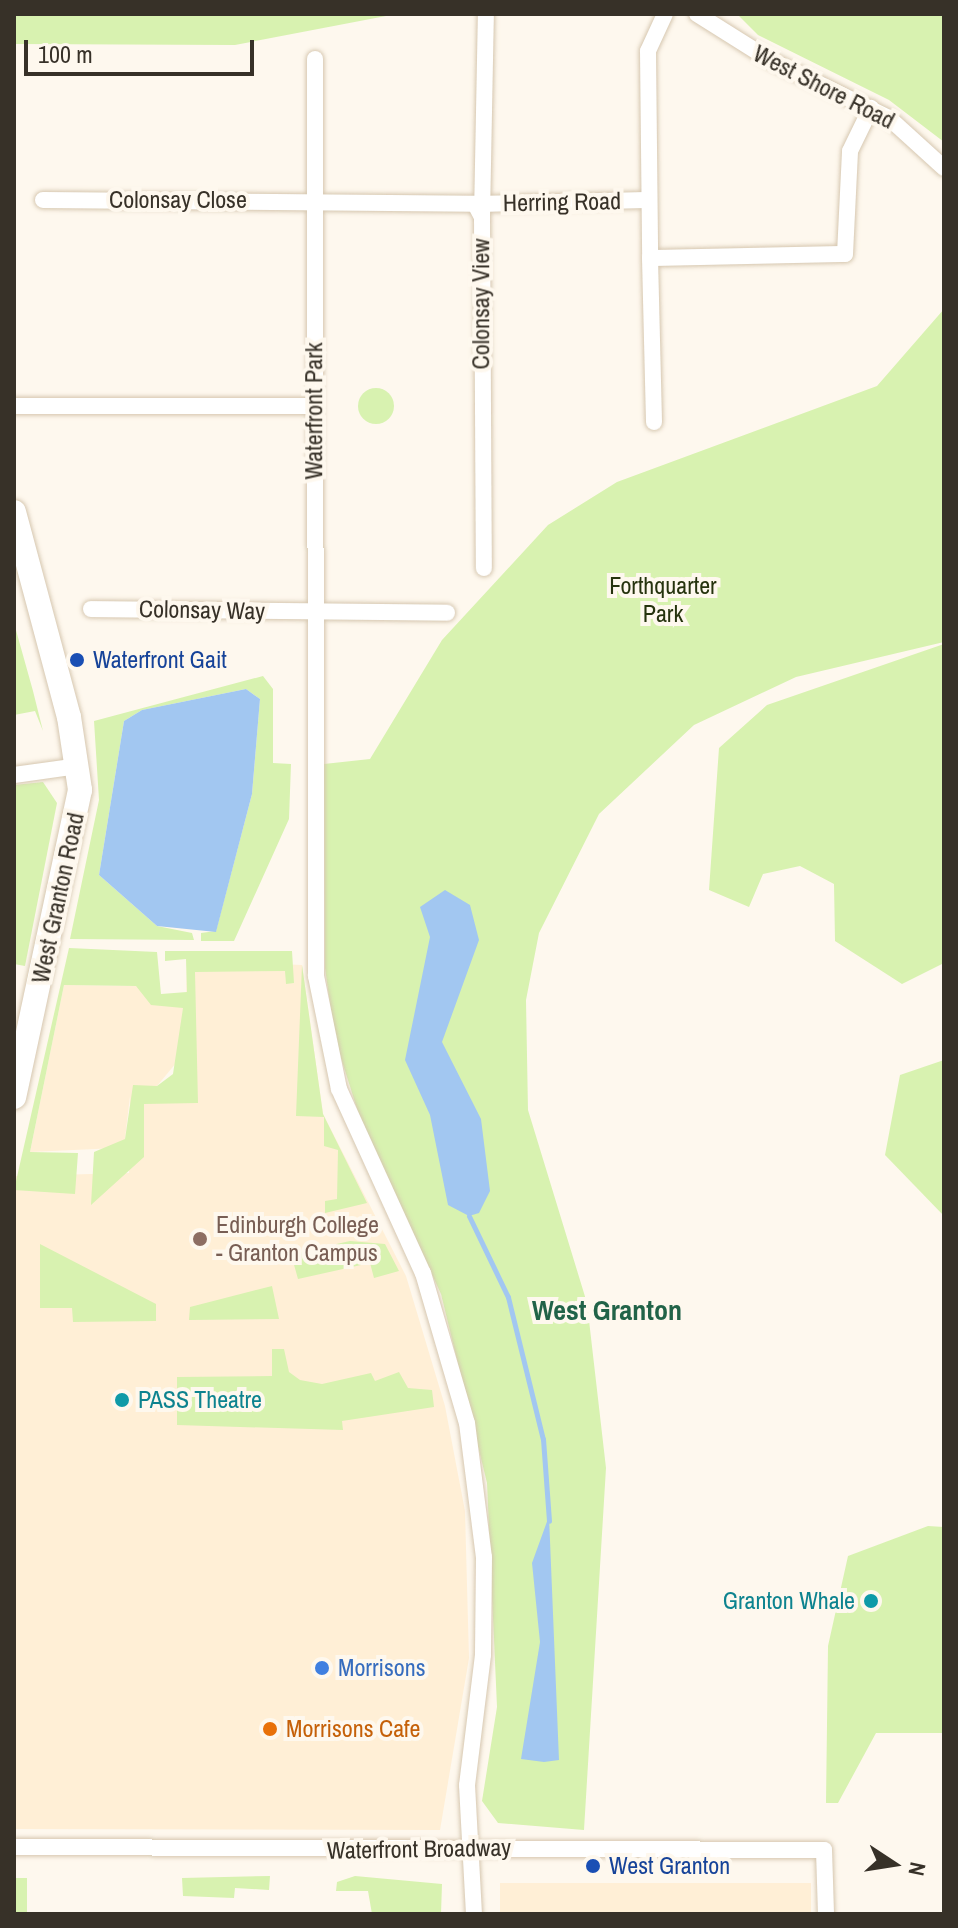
<!DOCTYPE html>
<style>
body{margin:0}
#map{position:relative;width:958px;height:1928px;overflow:hidden;background:#fef8ee;font-family:"Archivo Narrow",sans-serif}
div>[style]{position:absolute}
.built>*{inset:0;background:#ffefd6;transform-origin:0 0}
.green>*{inset:0;background:#d8f2b0;transform-origin:0 0}
.round{border-radius:50%}
.water>*{inset:0;background:#a2c7f1}
.stream>*{height:5px;margin:-2.5px;padding:0 2.5px;transform-origin:2.5px;border-radius:2.5px;background:#a2c7f1}
.roads{filter:drop-shadow(0 0 2px #d6c7b0) drop-shadow(0 0 2px #d6c7b0)}
.street>*{height:16px;margin:-8px;padding:0 8px;transform-origin:8px;border-radius:8px;background:#fff}
.secondary>*{height:24px;margin:-12px;padding:0 12px;transform-origin:12px;border-radius:12px;background:#fff}
.dots>*{width:22px;height:22px;translate:-50% -50%;box-sizing:border-box;border:4px solid #fef8ee;border-radius:50%}
span{translate:-50% -50%;white-space:nowrap;text-align:center;line-height:1.15;-webkit-text-stroke:8px #fef8ee;paint-order:stroke}
.street-label{font-size:24px;color:#373128}
.park-label{font-size:24px;color:#26330e}
.transit-label{font-size:24px;color:#164399}
.left{translate:0 -50%;text-align:left}
.education-label{font-size:24px;color:#785e54}
.culture-label{font-size:24px;color:#0d838f}
.right{translate:-100% -50%;text-align:right}
.shop-label{font-size:24px;color:#366cbe}
.food-label{font-size:24px;color:#c56008}
.quarter-label{font-size:28px;color:#216348;font-weight:700}
.frame{position:absolute;inset:0;border:16px solid #373128;pointer-events:none}
.north{position:absolute;left:854px;top:1824px;width:80px;height:80px;-webkit-text-stroke:6px #fef8ee;paint-order:stroke;rotate:102deg;font-size:22px;font-weight:700;line-height:32px;text-align:center;color:#373128}
.north::after{content:'';display:block;margin:auto;width:28px;height:36px;background:#373128;clip-path:polygon(50% 0,100% 100%,50% 72%,0 100%)}
.scale{position:absolute;left:24px;top:40px;width:230px;height:36px;box-sizing:border-box;border:4px solid #373128;border-top:0;padding-left:10px;font-size:24px;line-height:28px;white-space:nowrap;color:#373128;-webkit-text-stroke:6px #fef8ee;paint-order:stroke}
</style>
<div id="map">
<div class="built">
<div style="clip-path:polygon(187px 960px,302px 965px,323px 1114px,406px 1276px,445px 1406px,465px 1511px,469px 1658px,440px 1830px,14px 1829px,14px 1183px,15px 1176px,129px 1173px,130px 1096px,125px 1139px,117px 1148px,30px 1152px,64px 985px,136px 986px,183px 1008px,181px 1057px,157px 1086px,184px 1094px)"></div>
<div style="left:500px;top:1883px;width:311px;height:31px"></div>
</div>
<div class="green">
<div style="clip-path:polygon(737px 14px,944px 14px,944px 142px,889px 100px,758px 35px)"></div>
<div style="clip-path:polygon(14px 15px,385px 14px,386px 16px,235px 45px,14px 44px)"></div>
<div style="clip-path:polygon(944px 309px,944px 642px,796px 677px,694px 725px,599px 814px,539px 933px,526px 1000px,528px 1110px,587px 1303px,606px 1468px,584px 1830px,498px 1823px,482px 1801px,497px 1707px,487px 1483px,441px 1294px,359px 1115px,335px 1039px,325px 968px,324px 764px,370px 759px,442px 640px,548px 525px,617px 482px,877px 386px)"></div>
<div class="round" style="left:358px;top:388px;width:36px;height:36px"></div>
<div style="clip-path:polygon(14px 623px,33px 691px,43px 731px,35px 711px,14px 715px)"></div>
<div style="clip-path:polygon(944px 644px,944px 963px,902px 984px,835px 941px,834px 884px,800px 866px,763px 874px,749px 907px,709px 890px,719px 748px,767px 705px)"></div>
<div style="clip-path:polygon(263px 676px,273px 689px,273px 763px,291px 764px,289px 819px,234px 941px,201px 941px,201px 933px,216px 931px,252px 794px,260px 699px,246px 689px,142px 710px,124px 721px,99px 875px,157px 926px,192px 933px,194px 940px,70px 939px,99px 800px,94px 721px)"></div>
<div style="clip-path:polygon(43px 782px,57px 803px,25px 966px,14px 964px,14px 785px)"></div>
<div style="clip-path:polygon(69px 948px,157px 952px,161px 994px,187px 992px,186px 959px,165px 961px,165px 951px,292px 951px,294px 983px,286px 984px,285px 971px,195px 972px,198px 1103px,144px 1104px,144px 1157px,91px 1205px,94px 1152px,125px 1139px,133px 1085px,157px 1086px,173px 1074px,183px 1008px,151px 1005px,136px 986px,64px 985px,30px 1152px,78px 1153px,75px 1194px,14px 1190px)"></div>
<div style="clip-path:polygon(302px 965px,323px 1114px,367px 1203px,325px 1213px,325px 1201px,337px 1199px,338px 1150px,324px 1146px,324px 1117px,296px 1116px)"></div>
<div style="clip-path:polygon(944px 1060px,944px 1216px,885px 1155px,900px 1075px)"></div>
<div style="clip-path:polygon(350px 1241px,385px 1244px,399px 1271px,374px 1278px,370px 1263px,298px 1279px,291px 1254px)"></div>
<div style="clip-path:polygon(40px 1244px,156px 1304px,156px 1321px,73px 1322px,72px 1308px,40px 1308px)"></div>
<div style="clip-path:polygon(272px 1286px,279px 1319px,189px 1320px,190px 1307px)"></div>
<div style="clip-path:polygon(272px 1349px,284px 1349px,289px 1372px,300px 1380px,322px 1384px,371px 1373px,375px 1381px,399px 1372px,408px 1388px,432px 1390px,434px 1407px,342px 1421px,343px 1430px,177px 1425px,177px 1377px,272px 1376px)"></div>
<div style="clip-path:polygon(928px 1526px,944px 1527px,944px 1733px,876px 1733px,838px 1803px,826px 1803px,828px 1646px,848px 1556px)"></div>
<div style="clip-path:polygon(270px 1876px,269px 1890px,235px 1888px,234px 1898px,183px 1896px,182px 1878px)"></div>
<div style="clip-path:polygon(355px 1876px,442px 1884px,441px 1914px,372px 1914px,368px 1891px,336px 1891px,337px 1882px)"></div>
<div style="left:14px;top:1878px;width:13px;height:36px"></div>
</div>
<div class="water">
<div style="clip-path:polygon(246px 689px,260px 699px,252px 794px,216px 932px,157px 926px,99px 875px,124px 721px,142px 710px)"></div>
<div style="clip-path:polygon(445px 890px,470px 905px,479px 940px,442px 1042px,481px 1119px,490px 1191px,479px 1213px,469px 1216px,448px 1205px,430px 1115px,405px 1060px,430px 937px,420px 907px)"></div>
<div style="clip-path:polygon(549px 1516px,559px 1760px,544px 1762px,521px 1759px,540px 1642px,532px 1563px)"></div>
</div>
<div class="stream">
<div style="left:469px;top:1216px;width:90px;rotate:64.3deg"></div>
<div style="left:508px;top:1297px;width:146px;rotate:76.2deg"></div>
<div style="left:543px;top:1439px;width:82px;rotate:85.8deg"></div>
</div>
<div class="roads">
<div class="street">
<div style="left:665px;top:14px;width:41px;rotate:114.7deg"></div>
<div style="left:648px;top:51px;width:207px;rotate:89.4deg"></div>
<div style="left:650px;top:258px;width:195px;rotate:-1.2deg"></div>
<div style="left:845px;top:254px;width:103px;rotate:-87.2deg"></div>
<div style="left:850px;top:151px;width:48px;rotate:-64deg"></div>
<div style="left:697px;top:14px;width:86px;rotate:32.2deg"></div>
<div style="left:770px;top:60px;width:132px;rotate:26deg"></div>
<div style="left:889px;top:118px;width:74px;rotate:42.3deg"></div>
<div style="left:315px;top:59px;width:917px;rotate:89.94deg"></div>
<div style="left:316px;top:976px;width:115px;rotate:78.5deg"></div>
<div style="left:339px;top:1089px;width:202px;rotate:65.5deg"></div>
<div style="left:423px;top:1273px;width:156px;rotate:73.7deg"></div>
<div style="left:467px;top:1423px;width:135px;rotate:82.8deg"></div>
<div style="left:484px;top:1557px;width:98px;rotate:90.6deg"></div>
<div style="left:483px;top:1655px;width:131px;rotate:97deg"></div>
<div style="left:467px;top:1785px;width:129px;rotate:86.9deg"></div>
<div style="left:43px;top:200px;width:432px;rotate:0.5deg"></div>
<div style="left:475px;top:204px;width:15px;rotate:62deg"></div>
<div style="left:482px;top:217px;width:351px;rotate:89.7deg"></div>
<div style="left:475px;top:204px;width:174px;rotate:-1.3deg"></div>
<div style="left:482px;top:216px;width:202px;rotate:-88.9deg"></div>
<div style="left:650px;top:258px;width:164px;rotate:88.6deg"></div>
<div style="left:14px;top:406px;width:300px"></div>
<div style="left:91px;top:609px;width:356px;rotate:0.6deg"></div>
<div style="left:14px;top:775px;width:66px;rotate:-7.9deg"></div>
<div style="left:14px;top:1847px;width:810px;rotate:0.21deg"></div>
<div style="left:824px;top:1850px;width:64px;rotate:88.2deg"></div>
</div>
<div class="secondary">
<div style="left:14px;top:512px;width:212px;rotate:75deg"></div>
<div style="left:69px;top:717px;width:74px;rotate:81.4deg"></div>
<div style="left:80px;top:790px;width:314px;rotate:102.1deg"></div>
</div>
</div>
<div class="dots">
<div style="left:77px;top:660px;background:#1a4fb4"></div>
<div style="left:200px;top:1239px;background:#8d6e63"></div>
<div style="left:122px;top:1400px;background:#0f9aa8"></div>
<div style="left:871px;top:1601px;background:#0f9aa8"></div>
<div style="left:322px;top:1668px;background:#3f7fe0"></div>
<div style="left:270px;top:1729px;background:#e8710a"></div>
<div style="left:593px;top:1866px;background:#1a4fb4"></div>
</div>
<div class="street-label">
<span style="left:824px;top:87px;rotate:27deg">West Shore Road</span>
<span style="left:178px;top:200px">Colonsay Close</span>
<span style="left:562px;top:202px;rotate:-1deg">Herring Road</span>
<span style="left:481px;top:304px;rotate:-90deg">Colonsay View</span>
<span style="left:314px;top:411px;rotate:-90deg">Waterfront Park</span>
<span style="left:202px;top:610px;rotate:1deg">Colonsay Way</span>
<span style="left:58px;top:898px;rotate:-78deg">West Granton Road</span>
<span style="left:419px;top:1849px;rotate:-1deg">Waterfront Broadway</span>
</div>
<div class="park-label">
<span style="left:663px;top:600px">Forthquarter<br>Park</span>
</div>
<div class="transit-label">
<span class="left" style="left:93px;top:660px">Waterfront Gait</span>
<span class="left" style="left:609px;top:1866px">West Granton</span>
</div>
<div class="education-label">
<span class="left" style="left:216px;top:1239px">Edinburgh College<br>- Granton Campus</span>
</div>
<div class="culture-label">
<span class="left" style="left:138px;top:1400px">PASS Theatre</span>
<span class="right" style="left:855px;top:1601px">Granton Whale</span>
</div>
<div class="shop-label">
<span class="left" style="left:338px;top:1668px">Morrisons</span>
</div>
<div class="food-label">
<span class="left" style="left:286px;top:1729px">Morrisons Cafe</span>
</div>
<div class="quarter-label">
<span style="left:607px;top:1310px">West Granton</span>
</div>
<div class="frame"></div>
<div class="north">N</div>
<div class="scale">100 m</div>
</div>
